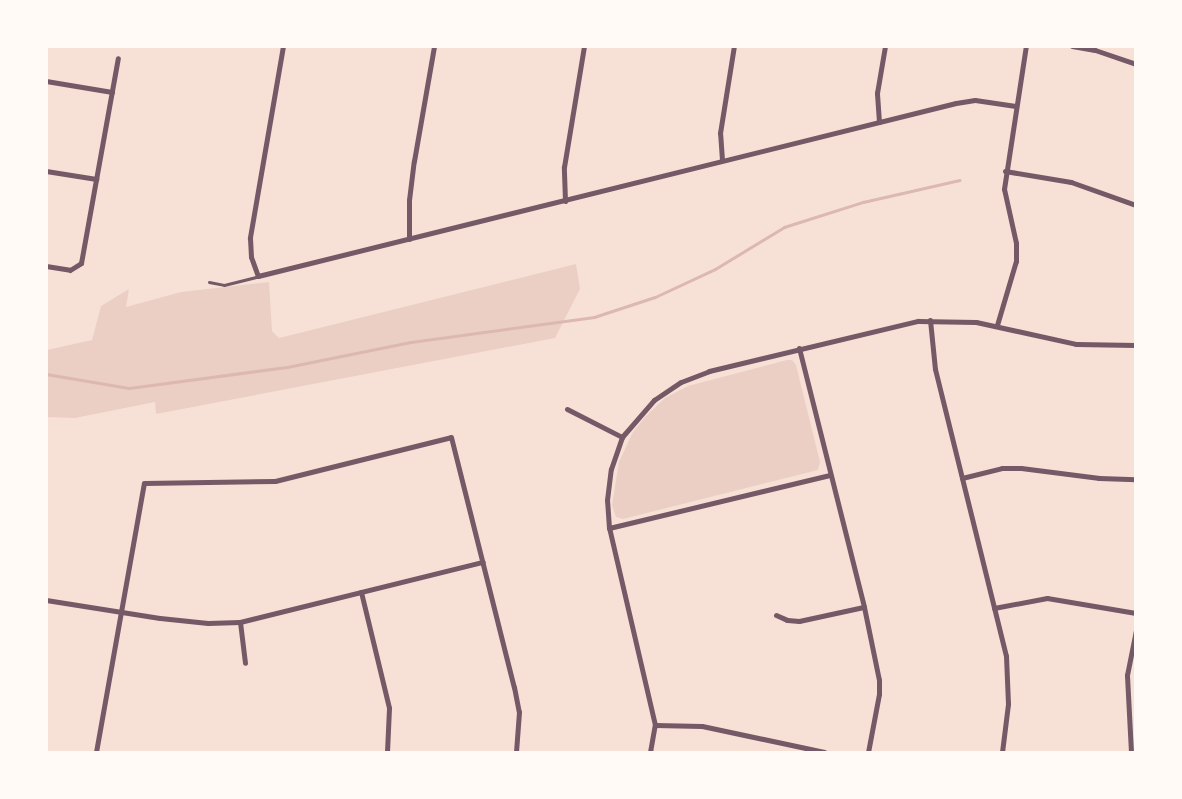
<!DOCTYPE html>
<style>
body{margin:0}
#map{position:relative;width:1182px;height:799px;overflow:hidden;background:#f7e1d7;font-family:Inter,sans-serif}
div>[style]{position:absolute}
.green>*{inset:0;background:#ebcfc5}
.stream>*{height:3px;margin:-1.5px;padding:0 1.5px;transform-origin:1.5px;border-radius:1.5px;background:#dcb8b0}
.service>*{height:3px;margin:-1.5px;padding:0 1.5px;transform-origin:1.5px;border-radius:1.5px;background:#755966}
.minor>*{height:5px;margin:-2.5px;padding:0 2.5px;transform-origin:2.5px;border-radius:2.5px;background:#755966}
span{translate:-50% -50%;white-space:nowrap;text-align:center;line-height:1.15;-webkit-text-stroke:4.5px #fffaf5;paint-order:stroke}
.frame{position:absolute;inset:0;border:48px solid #fffaf5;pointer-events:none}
</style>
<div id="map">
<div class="green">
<div style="clip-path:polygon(576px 264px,580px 289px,555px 338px,156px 414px,155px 402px,75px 418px,47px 417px,47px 350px,92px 340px,101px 306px,129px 289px,126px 307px,181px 292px,269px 282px,272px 331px,279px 338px)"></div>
<div style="clip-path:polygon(787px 360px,792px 360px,796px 365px,820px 462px,818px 470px,623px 519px,616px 517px,612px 505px,619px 462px,633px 432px,645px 417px,665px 398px,688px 386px)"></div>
</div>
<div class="stream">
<div style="left:46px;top:374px;width:84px;rotate:9.6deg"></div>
<div style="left:129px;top:388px;width:159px;rotate:-7.6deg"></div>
<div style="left:287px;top:367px;width:126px;rotate:-11.4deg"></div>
<div style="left:411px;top:342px;width:185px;rotate:-7.8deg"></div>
<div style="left:594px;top:317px;width:64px;rotate:-18.2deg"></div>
<div style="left:655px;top:297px;width:66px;rotate:-25deg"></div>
<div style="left:715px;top:269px;width:81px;rotate:-31.3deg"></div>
<div style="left:784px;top:227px;width:83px;rotate:-17.6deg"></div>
<div style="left:863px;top:202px;width:99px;rotate:-12.8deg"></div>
</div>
<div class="service">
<div style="left:209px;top:282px;width:15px;rotate:11deg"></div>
<div style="left:224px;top:285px;width:34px;rotate:-14deg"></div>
</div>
<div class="minor">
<div style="left:283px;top:46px;width:195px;rotate:99.8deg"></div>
<div style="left:250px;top:238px;width:19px;rotate:87deg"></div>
<div style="left:251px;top:257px;width:20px;rotate:70deg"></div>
<div style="left:258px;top:276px;width:719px;rotate:-13.92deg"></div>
<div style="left:956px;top:103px;width:19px;rotate:-9deg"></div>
<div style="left:975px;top:100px;width:41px;rotate:8.3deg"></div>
<div style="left:1072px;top:46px;width:23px;rotate:10deg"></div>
<div style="left:1095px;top:50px;width:43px;rotate:18.9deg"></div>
<div style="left:46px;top:81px;width:67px;rotate:9.5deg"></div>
<div style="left:879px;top:122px;width:29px;rotate:-94deg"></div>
<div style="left:877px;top:93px;width:48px;rotate:-80.3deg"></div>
<div style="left:722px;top:160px;width:27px;rotate:-94deg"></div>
<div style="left:720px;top:133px;width:88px;rotate:-80.9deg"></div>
<div style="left:46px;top:171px;width:51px;rotate:9.1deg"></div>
<div style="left:1005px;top:171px;width:67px;rotate:9.5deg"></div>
<div style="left:1071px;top:182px;width:69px;rotate:19.5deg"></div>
<div style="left:565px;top:201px;width:34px;rotate:-92deg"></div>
<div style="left:564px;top:167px;width:123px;rotate:-80.6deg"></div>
<div style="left:409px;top:239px;width:39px;rotate:-90deg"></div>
<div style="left:409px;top:200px;width:39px;rotate:-83deg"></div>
<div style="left:414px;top:161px;width:117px;rotate:-80.1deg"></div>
<div style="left:46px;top:266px;width:24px;rotate:9deg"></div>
<div style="left:70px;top:270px;width:13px;rotate:-32deg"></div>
<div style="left:81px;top:263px;width:208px;rotate:-79.8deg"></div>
<div style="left:930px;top:320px;width:49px;rotate:84.2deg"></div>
<div style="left:935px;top:369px;width:296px;rotate:76.1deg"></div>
<div style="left:1006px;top:656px;width:48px;rotate:87.6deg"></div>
<div style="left:1008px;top:704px;width:48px;rotate:97.1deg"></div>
<div style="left:997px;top:325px;width:67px;rotate:-73.5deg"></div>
<div style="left:1016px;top:261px;width:18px;rotate:-90deg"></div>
<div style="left:1016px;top:243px;width:55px;rotate:-102.5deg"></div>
<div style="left:1004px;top:189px;width:145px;rotate:-81.3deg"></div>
<div style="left:799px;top:348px;width:267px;rotate:75.9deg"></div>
<div style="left:864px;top:607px;width:75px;rotate:78.4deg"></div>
<div style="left:879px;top:680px;width:14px;rotate:90deg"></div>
<div style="left:879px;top:694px;width:59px;rotate:100.7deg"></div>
<div style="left:567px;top:409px;width:62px;rotate:27deg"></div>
<div style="left:962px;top:478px;width:41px;rotate:-14deg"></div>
<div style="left:1002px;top:468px;width:19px"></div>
<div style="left:1021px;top:468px;width:79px;rotate:7.3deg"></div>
<div style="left:1099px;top:478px;width:37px;rotate:2deg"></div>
<div style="left:609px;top:528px;width:227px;rotate:-13.5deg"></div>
<div style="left:361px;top:592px;width:119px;rotate:76.4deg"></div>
<div style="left:389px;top:708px;width:44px;rotate:92.6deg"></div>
<div style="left:46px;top:600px;width:115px;rotate:9deg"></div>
<div style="left:160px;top:618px;width:48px;rotate:5.9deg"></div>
<div style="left:208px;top:623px;width:32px;rotate:-2deg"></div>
<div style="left:240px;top:622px;width:250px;rotate:-13.9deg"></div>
<div style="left:994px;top:608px;width:54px;rotate:-10.7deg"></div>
<div style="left:1047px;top:598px;width:90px;rotate:9.6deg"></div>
<div style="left:776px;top:615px;width:12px;rotate:24deg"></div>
<div style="left:787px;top:620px;width:12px;rotate:5deg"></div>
<div style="left:799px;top:621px;width:66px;rotate:-12.2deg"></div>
<div style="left:240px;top:622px;width:41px;rotate:83deg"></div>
<div style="left:655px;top:725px;width:47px;rotate:1.2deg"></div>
<div style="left:702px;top:726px;width:125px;rotate:12deg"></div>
<div style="left:96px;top:752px;width:273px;rotate:-79.9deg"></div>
<div style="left:144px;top:483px;width:131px;rotate:-0.9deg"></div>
<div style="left:275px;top:481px;width:181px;rotate:-14deg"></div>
<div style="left:451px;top:437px;width:258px;rotate:75.9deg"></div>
<div style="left:514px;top:687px;width:25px;rotate:79deg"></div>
<div style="left:519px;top:712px;width:40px;rotate:94.3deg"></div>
<div style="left:650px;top:752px;width:27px;rotate:-80deg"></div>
<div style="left:655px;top:725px;width:202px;rotate:-103.1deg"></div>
<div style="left:609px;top:528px;width:28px;rotate:-94deg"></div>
<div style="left:607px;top:500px;width:31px;rotate:-83deg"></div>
<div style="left:611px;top:469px;width:34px;rotate:-71deg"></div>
<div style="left:622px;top:437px;width:49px;rotate:-49.1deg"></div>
<div style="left:654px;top:400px;width:32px;rotate:-34deg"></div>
<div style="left:681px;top:382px;width:30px;rotate:-21deg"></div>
<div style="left:709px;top:371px;width:215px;rotate:-13.5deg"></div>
<div style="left:918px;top:321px;width:58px;rotate:1deg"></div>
<div style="left:976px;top:322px;width:102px;rotate:12.4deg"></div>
<div style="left:1076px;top:344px;width:60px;rotate:1deg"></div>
<div style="left:1131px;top:752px;width:77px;rotate:-93deg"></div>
<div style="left:1127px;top:675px;width:46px;rotate:-78.7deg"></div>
</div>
<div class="frame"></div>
</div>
